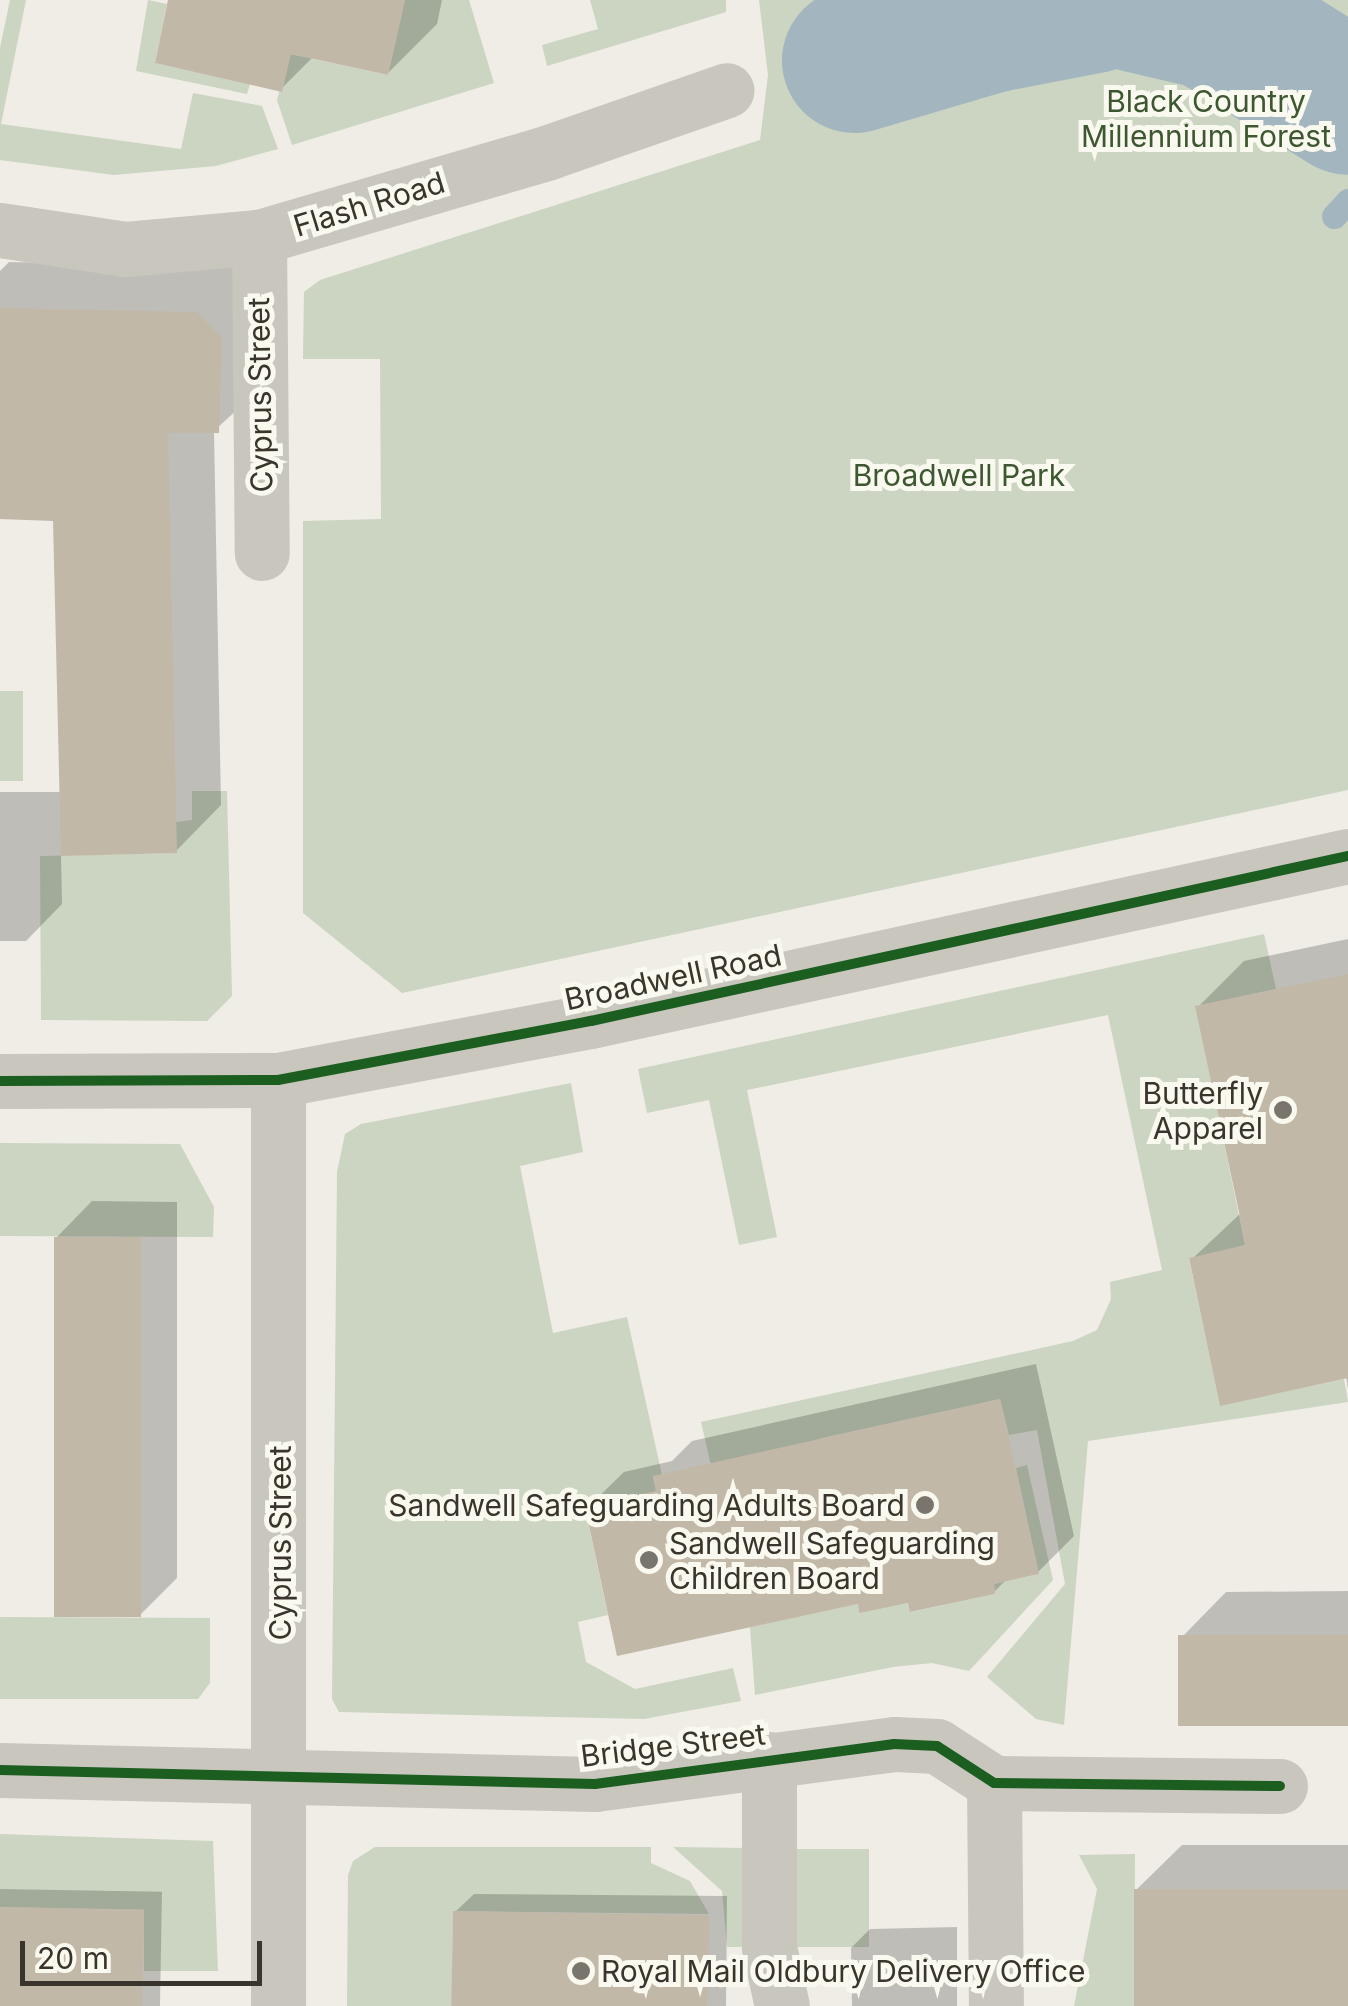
<!DOCTYPE html>
<style>
body{margin:0}
#map{position:relative;width:1348px;height:2006px;overflow:hidden;background:#efede6;font-family:Inter,sans-serif}
div>[style]{position:absolute}
.green>*{inset:0;background:#cbd5c1;transform-origin:0 0}
.shadow>*{inset:0;background:#0003;transform-origin:0 0}
.stream>*{height:25px;margin:-12.5px;padding:0 12.5px;transform-origin:12.5px;border-radius:12.5px;background:#a3b6c0}
.river>*{height:145px;margin:-72.5px;padding:0 72.5px;transform-origin:72.5px;border-radius:72.5px;background:#a3b6c0}
.building>*{inset:0;background:#c2b8a8;transform-origin:0 0}
.minor>*{height:55px;margin:-27.5px;padding:0 27.5px;transform-origin:27.5px;border-radius:27.5px;background:#c9c6be}
.cycleway>*{height:10px;margin:-5px;padding:0 5px;transform-origin:5px;border-radius:5px;background:#1b5e20}
.dots>*{width:28px;height:28px;translate:-50% -50%;box-sizing:border-box;border:5px solid #faf9ef;border-radius:50%}
span{translate:-50% -50%;white-space:nowrap;text-align:center;line-height:1.15;-webkit-text-stroke:10px #faf9ef;paint-order:stroke}
.park-label{font-size:30px;color:#3d5731}
.street-label{font-size:30px;color:#3a352c}
.poi-label{font-size:30px;color:#3a352c}
.right{translate:-100% -50%;text-align:right}
.left{translate:0 -50%;text-align:left}
.scale{position:absolute;left:20px;top:1941px;width:242px;height:45px;box-sizing:border-box;border:5px solid #3a352c;border-top:0;padding-left:12px;font-size:30px;line-height:35px;white-space:nowrap;color:#3a352c;-webkit-text-stroke:8px #faf9ef;paint-order:stroke}
</style>
<div id="map">
<div class="green">
<div style="clip-path:polygon(10px 0,26px 0,1px 124px,181px 149px,193px 93px,262px 106px,278px 149px,216px 166px,114px 175px,0 160px,0 48px)"></div>
<div style="clip-path:polygon(148px 0,167px 4px,155px 63px,250px 84px,247px 94px,136px 71px)"></div>
<div style="clip-path:polygon(405px 0,469px 0,494px 83px,292px 145px,277px 100px,290px 54px,388px 75px)"></div>
<div style="clip-path:polygon(590px 0,726px 0,726px 12px,547px 66px,542px 45px,598px 29px)"></div>
<div style="clip-path:polygon(759px 0,1348px 0,1348px 790px,402px 993px,303px 913px,303px 521px,381px 519px,380px 359px,303px 359px,304px 292px,320px 280px,760px 140px,768px 75px)"></div>
<div style="left:0;top:691px;width:23px;height:90px"></div>
<div style="clip-path:polygon(192px 791px,227px 791px,232px 996px,207px 1021px,41px 1020px,40px 856px,176px 853px,176px 822px,192px 820px)"></div>
<div style="clip-path:polygon(1264px 934px,1276px 989px,1196px 1006px,1245px 1245px,1189px 1259px,1220px 1405px,1344px 1379px,1348px 1402px,1088px 1441px,1064px 1725px,1036px 1719px,987px 1677px,1065px 1584px,1037px 1430px,1009px 1435px,1000px 1399px,822px 1438px,714px 1479px,701px 1422px,1073px 1341px,1097px 1330px,1111px 1299px,1110px 1282px,1162px 1270px,1108px 1015px,747px 1090px,777px 1237px,739px 1245px,709px 1100px,647px 1113px,638px 1069px)"></div>
<div style="clip-path:polygon(571px 1083px,583px 1152px,520px 1166px,553px 1333px,627px 1317px,662px 1475px,653px 1477px,656px 1491px,585px 1508px,608px 1615px,578px 1622px,586px 1662px,635px 1689px,733px 1668px,741px 1701px,644px 1719px,339px 1712px,332px 1699px,337px 1172px,345px 1134px,361px 1124px)"></div>
<div style="clip-path:polygon(0 1143px,180px 1144px,214px 1207px,213px 1237px,0 1236px)"></div>
<div style="clip-path:polygon(1027px 1465px,1053px 1580px,969px 1671px,932px 1663px,893px 1667px,755px 1695px,750px 1627px,858px 1604px,859px 1612px,908px 1603px,911px 1612px,995px 1594px,994px 1584px,1039px 1574px,1016px 1468px)"></div>
<div style="clip-path:polygon(0 1617px,210px 1618px,210px 1683px,198px 1699px,0 1699px)"></div>
<div style="clip-path:polygon(0 1834px,213px 1841px,218px 1971px,144px 1971px,144px 1910px,0 1907px)"></div>
<div style="clip-path:polygon(375px 1847px,651px 1847px,651px 1863px,690px 1881px,709px 1914px,453px 1911px,452px 2006px,347px 2006px,348px 1875px,353px 1861px)"></div>
<div style="clip-path:polygon(673px 1847px,747px 1848px,746px 1947px,727px 1947px,722px 1891px)"></div>
<div style="left:793px;top:1849px;width:76px;height:98px"></div>
<div style="clip-path:polygon(1135px 1854px,1134px 2006px,1074px 2006px,1097px 1889px,1079px 1855px)"></div>
</div>
<div class="shadow">
<div style="clip-path:polygon(168px 0,442px 0,437px 24px,388px 73px,314px 56px,281px 89px)"></div>
<div style="clip-path:polygon(9px 262px,243px 267px,264px 385px,214px 431px,221px 805px,176px 851px,61px 854px,62px 904px,26px 941px,0 941px,0 792px,62px 792px,56px 518px,0 517px,0 271px)"></div>
<div style="clip-path:polygon(1348px 939px,1348px 1389px,1346px 1376px,1192px 1259px,1242px 1212px,1198px 1007px,1244px 961px)"></div>
<div style="clip-path:polygon(92px 1201px,177px 1202px,177px 1578px,140px 1615px,56px 1238px)"></div>
<div style="clip-path:polygon(1036px 1364px,1074px 1536px,1038px 1572px,1007px 1579px,994px 1592px,860px 1601px,587px 1508px,624px 1472px,672px 1461px,692px 1441px)"></div>
<div style="clip-path:polygon(1348px 1591px,1348px 1723px,1181px 1638px,1226px 1592px)"></div>
<div style="clip-path:polygon(1182px 1845px,1348px 1845px,1348px 2006px,1137px 2006px,1136px 1890px)"></div>
<div style="left:0;top:1889px;width:162px;height:117px;rotate:1deg"></div>
<div style="clip-path:polygon(474px 1894px,727px 1896px,726px 2006px,455px 2006px,455px 1912px)"></div>
<div style="clip-path:polygon(957px 1927px,957px 2006px,852px 2006px,851px 1948px,870px 1929px)"></div>
</div>
<div class="stream">
<div style="left:1334px;top:216px;width:21px;rotate:-47deg"></div>
</div>
<div class="river">
<div style="left:1139px;top:0;width:75px;rotate:13.1deg"></div>
<div style="left:1212px;top:17px;width:160px;rotate:32deg"></div>
<div style="left:854px;top:60px;width:141px;rotate:-16.5deg"></div>
<div style="left:989px;top:20px;width:106px;rotate:-10.9deg"></div>
</div>
<div class="building">
<div style="clip-path:polygon(168px 0,405px 0,388px 75px,291px 54px,282px 92px,155px 63px)"></div>
<div style="clip-path:polygon(0 308px,197px 312px,222px 338px,219px 433px,168px 433px,177px 853px,61px 856px,53px 521px,0 519px)"></div>
<div style="clip-path:polygon(1348px 974px,1348px 1378px,1220px 1406px,1189px 1258px,1246px 1245px,1195px 1006px)"></div>
<div style="left:54px;top:1237px;width:87px;height:380px"></div>
<div style="clip-path:polygon(1000px 1399px,1039px 1574px,994px 1584px,995px 1594px,910px 1612px,908px 1603px,859px 1613px,858px 1604px,617px 1656px,585px 1507px,656px 1491px,653px 1476px)"></div>
<div style="left:1348px;top:1635px;width:91px;height:170px;rotate:90deg"></div>
<div style="left:1134px;top:1889px;width:214px;height:117px"></div>
<div style="left:0;top:1907px;width:144px;height:99px;rotate:1deg"></div>
<div style="left:453px;top:1911px;width:256px;height:95px;rotate:1deg"></div>
</div>
<div class="minor">
<div style="left:0;top:230px;width:127px;rotate:8.6deg"></div>
<div style="left:126px;top:249px;width:134px;rotate:-5.2deg"></div>
<div style="left:259px;top:237px;width:302px;rotate:-16.3deg"></div>
<div style="left:549px;top:152px;width:188px;rotate:-19.2deg"></div>
<div style="left:259px;top:237px;width:316px;rotate:89.5deg"></div>
<div style="left:0;top:1081px;width:278px;rotate:-0.2deg"></div>
<div style="left:278px;top:1080px;width:319px;rotate:-10.7deg"></div>
<div style="left:591px;top:1021px;width:775px;rotate:-12.3deg"></div>
<div style="left:769px;top:1759px;width:188px;rotate:90deg"></div>
<div style="left:769px;top:1947px;width:60px;rotate:77.6deg"></div>
<div style="left:0;top:1770px;width:595px;rotate:1.35deg"></div>
<div style="left:595px;top:1784px;width:302px;rotate:-7.6deg"></div>
<div style="left:894px;top:1744px;width:43px;rotate:2.7deg"></div>
<div style="left:937px;top:1746px;width:68px;rotate:33deg"></div>
<div style="left:994px;top:1783px;width:286px;rotate:0.6deg"></div>
<div style="left:994px;top:1783px;width:223px;rotate:89.5deg"></div>
<div style="left:278px;top:2006px;width:926px;rotate:-90deg"></div>
</div>
<div class="cycleway">
<div style="left:0;top:1081px;width:278px;rotate:-0.2deg"></div>
<div style="left:278px;top:1080px;width:319px;rotate:-10.7deg"></div>
<div style="left:591px;top:1021px;width:775px;rotate:-12.3deg"></div>
<div style="left:0;top:1770px;width:595px;rotate:1.35deg"></div>
<div style="left:595px;top:1784px;width:302px;rotate:-7.6deg"></div>
<div style="left:894px;top:1744px;width:43px;rotate:2.7deg"></div>
<div style="left:937px;top:1746px;width:68px;rotate:33deg"></div>
<div style="left:994px;top:1783px;width:286px;rotate:0.6deg"></div>
</div>
<div class="dots">
<div style="left:1283px;top:1110px;background:#79756d"></div>
<div style="left:925px;top:1505px;background:#79756d"></div>
<div style="left:649px;top:1560px;background:#79756d"></div>
<div style="left:581px;top:1971px;background:#79756d"></div>
</div>
<div class="park-label">
<span style="left:1206px;top:118px">Black Country<br>Millennium Forest</span>
<span style="left:959px;top:475px">Broadwell Park</span>
</div>
<div class="street-label">
<span style="left:369px;top:204px;rotate:-17deg">Flash Road</span>
<span style="left:260px;top:395px;rotate:-91deg">Cyprus Street</span>
<span style="left:673px;top:977px;rotate:-12deg">Broadwell Road</span>
<span style="left:280px;top:1543px;rotate:-90deg">Cyprus Street</span>
<span style="left:673px;top:1745px;rotate:-7deg">Bridge Street</span>
</div>
<div class="poi-label">
<span class="right" style="left:1263px;top:1110px">Butterfly<br>Apparel</span>
<span class="right" style="left:905px;top:1505px">Sandwell Safeguarding Adults Board</span>
<span class="left" style="left:669px;top:1560px">Sandwell Safeguarding<br>Children Board</span>
<span class="left" style="left:601px;top:1971px">Royal Mail Oldbury Delivery Office</span>
</div>
<div class="scale">20 m</div>
</div>
